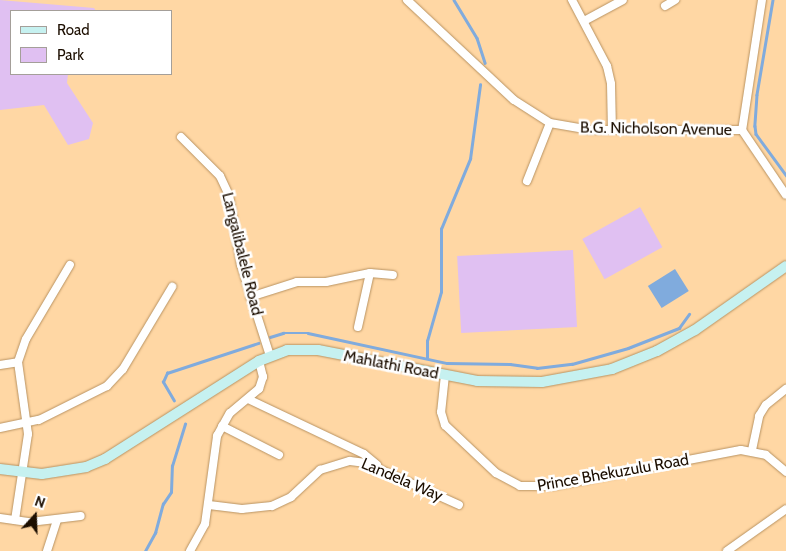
<!DOCTYPE html>
<style>
body{margin:0}
#map{position:relative;width:786px;height:551px;overflow:hidden;background:#ffd7a4;font-family:Cabin,sans-serif}
div>[style]{position:absolute}
.green>*{inset:0;background:#e0c0f2;transform-origin:0 0}
.water>*{inset:0;background:#80abdd;transform-origin:0 0}
.stream>*{height:2.5px;margin:-1.25px;padding:0 1.25px;transform-origin:1.25px;border-radius:1.25px;background:#80abdd}
.roads{filter:drop-shadow(0 0 1px #b99362) drop-shadow(0 0 1px #b99362)}
.street>*{height:8px;margin:-4px;padding:0 4px;transform-origin:4px;border-radius:4px;background:#fff}
.secondary>*{height:10px;margin:-5px;padding:0 5px;transform-origin:5px;border-radius:5px;background:#c6f1f0}
span{translate:-50% -50%;white-space:nowrap;text-align:center;line-height:1.15;-webkit-text-stroke:5px #fff;paint-order:stroke}
.street-label{font-size:16px;color:#1c0e00}
.legend{position:absolute;left:10px;top:10px;width:162px;height:65px;box-sizing:border-box;background:#fff;border:1px solid #a49f99;margin:0;padding:6px 9px;list-style:none;font-size:15px;color:#1c0e00}
.legend li{display:flex;align-items:center;gap:10px;height:25px}
.legend b{width:25px;border:1px solid #a49f99}
.north{position:absolute;left:10px;top:491px;width:50px;height:50px;-webkit-text-stroke:4px #fff;paint-order:stroke;rotate:20deg;font-size:14px;font-weight:700;line-height:20px;text-align:center;color:#1c0e00}
.north::after{content:'';display:block;margin:auto;width:18px;height:22px;background:#1c0e00;clip-path:polygon(50% 0,100% 100%,50% 72%,0 100%)}
</style>
<div id="map">
<div class="green">
<div style="clip-path:polygon(0 0,94px 8px,96px 11px,11px 11px,11px 74px,68px 74px,67px 83px,93px 123px,89px 139px,68px 145px,44px 105px,0 110px)"></div>
<div style="left:640px;top:207px;width:46px;height:66px;rotate:61deg"></div>
<div style="left:573px;top:250px;width:77px;height:116px;rotate:87deg"></div>
</div>
<div class="water">
<div style="left:675px;top:269px;width:26px;height:32px;rotate:58deg"></div>
</div>
<div class="stream">
<div style="left:454px;top:0;width:44px;rotate:58.8deg"></div>
<div style="left:477px;top:38px;width:26px;rotate:72deg"></div>
<div style="left:773px;top:0;width:96px;rotate:99.6deg"></div>
<div style="left:757px;top:95px;width:31px;rotate:94deg"></div>
<div style="left:755px;top:126px;width:8px;rotate:83deg"></div>
<div style="left:756px;top:134px;width:51px;rotate:53.8deg"></div>
<div style="left:270px;top:337px;width:14px;rotate:-17deg"></div>
<div style="left:283px;top:333px;width:25px"></div>
<div style="left:308px;top:333px;width:142px;rotate:12.2deg"></div>
<div style="left:447px;top:363px;width:63px;rotate:0.9deg"></div>
<div style="left:510px;top:364px;width:27px;rotate:8deg"></div>
<div style="left:537px;top:368px;width:35px;rotate:-7deg"></div>
<div style="left:572px;top:364px;width:58px;rotate:-15.9deg"></div>
<div style="left:628px;top:348px;width:55px;rotate:-21.4deg"></div>
<div style="left:679px;top:328px;width:17px;rotate:-54deg"></div>
<div style="left:427px;top:357px;width:16px;rotate:-90deg"></div>
<div style="left:427px;top:341px;width:51px;rotate:-74.1deg"></div>
<div style="left:441px;top:292px;width:63px;rotate:-90deg"></div>
<div style="left:441px;top:229px;width:76px;rotate:-67.5deg"></div>
<div style="left:470px;top:159px;width:75px;rotate:-82.3deg"></div>
<div style="left:174px;top:401px;width:22px;rotate:-120deg"></div>
<div style="left:163px;top:382px;width:10px;rotate:-66deg"></div>
<div style="left:167px;top:373px;width:96px;rotate:-18.2deg"></div>
<div style="left:145px;top:551px;width:21px;rotate:-61deg"></div>
<div style="left:155px;top:533px;width:30px;rotate:-75deg"></div>
<div style="left:163px;top:504px;width:14px;rotate:-56deg"></div>
<div style="left:171px;top:492px;width:26px;rotate:-88deg"></div>
<div style="left:172px;top:466px;width:44px;rotate:-72.8deg"></div>
</div>
<div class="roads">
<div class="street">
<div style="left:407px;top:0;width:146px;rotate:43.1deg"></div>
<div style="left:514px;top:100px;width:43px;rotate:32.6deg"></div>
<div style="left:550px;top:123px;width:41px;rotate:9.9deg"></div>
<div style="left:590px;top:130px;width:152px"></div>
<div style="left:572px;top:0;width:75px;rotate:62.1deg"></div>
<div style="left:607px;top:66px;width:18px;rotate:77deg"></div>
<div style="left:611px;top:84px;width:46px;rotate:88.8deg"></div>
<div style="left:762px;top:0;width:132px;rotate:98.7deg"></div>
<div style="left:742px;top:130px;width:78px;rotate:55.9deg"></div>
<div style="left:665px;top:6px;width:12px;rotate:-31deg"></div>
<div style="left:584px;top:21px;width:44px;rotate:-28.3deg"></div>
<div style="left:181px;top:137px;width:55px;rotate:45deg"></div>
<div style="left:220px;top:176px;width:21px;rotate:65deg"></div>
<div style="left:229px;top:195px;width:71px;rotate:80.3deg"></div>
<div style="left:241px;top:265px;width:96px;rotate:72.3deg"></div>
<div style="left:527px;top:181px;width:62px;rotate:-68.4deg"></div>
<div style="left:250px;top:297px;width:49px;rotate:-17.7deg"></div>
<div style="left:297px;top:282px;width:29px"></div>
<div style="left:326px;top:282px;width:45px;rotate:-11.6deg"></div>
<div style="left:370px;top:273px;width:23px;rotate:5deg"></div>
<div style="left:358px;top:327px;width:55px;rotate:-77.5deg"></div>
<div style="left:0;top:365px;width:18px;rotate:-9deg"></div>
<div style="left:445px;top:375px;width:37px;rotate:96deg"></div>
<div style="left:441px;top:412px;width:14px;rotate:73deg"></div>
<div style="left:445px;top:425px;width:70px;rotate:43.3deg"></div>
<div style="left:496px;top:473px;width:27px;rotate:28deg"></div>
<div style="left:520px;top:486px;width:32px"></div>
<div style="left:552px;top:486px;width:192px;rotate:-10.8deg"></div>
<div style="left:741px;top:450px;width:25px;rotate:11deg"></div>
<div style="left:766px;top:455px;width:26px;rotate:40deg"></div>
<div style="left:248px;top:399px;width:128px;rotate:25.4deg"></div>
<div style="left:364px;top:454px;width:17px;rotate:40deg"></div>
<div style="left:222px;top:426px;width:64px;rotate:27deg"></div>
<div style="left:0;top:428px;width:40px;rotate:-12deg"></div>
<div style="left:39px;top:420px;width:76px;rotate:-26.6deg"></div>
<div style="left:107px;top:386px;width:23px;rotate:-47deg"></div>
<div style="left:123px;top:369px;width:96px;rotate:-59.1deg"></div>
<div style="left:752px;top:450px;width:35px;rotate:-78deg"></div>
<div style="left:759px;top:416px;width:13px;rotate:-58deg"></div>
<div style="left:766px;top:405px;width:26px;rotate:-39deg"></div>
<div style="left:209px;top:505px;width:33px;rotate:7deg"></div>
<div style="left:242px;top:509px;width:30px;rotate:-6deg"></div>
<div style="left:272px;top:506px;width:21px;rotate:-25deg"></div>
<div style="left:291px;top:497px;width:40px;rotate:-43deg"></div>
<div style="left:320px;top:470px;width:31px;rotate:-17deg"></div>
<div style="left:350px;top:461px;width:16px;rotate:7deg"></div>
<div style="left:366px;top:463px;width:102px;rotate:24.3deg"></div>
<div style="left:0;top:518px;width:30px;rotate:8deg"></div>
<div style="left:30px;top:522px;width:51px;rotate:-6.7deg"></div>
<div style="left:15px;top:520px;width:87px;rotate:-81.4deg"></div>
<div style="left:28px;top:434px;width:73px;rotate:-97.9deg"></div>
<div style="left:18px;top:362px;width:24px;rotate:-71deg"></div>
<div style="left:26px;top:339px;width:86px;rotate:-59.3deg"></div>
<div style="left:47px;top:551px;width:33px;rotate:-72deg"></div>
<div style="left:190px;top:551px;width:31px;rotate:-61deg"></div>
<div style="left:205px;top:524px;width:89px;rotate:-82.2deg"></div>
<div style="left:217px;top:436px;width:26px;rotate:-61deg"></div>
<div style="left:230px;top:413px;width:38px;rotate:-40deg"></div>
<div style="left:259px;top:389px;width:13px;rotate:-72deg"></div>
<div style="left:263px;top:377px;width:16px;rotate:-104deg"></div>
<div style="left:727px;top:551px;width:72px;rotate:-35.4deg"></div>
</div>
<div class="secondary">
<div style="left:0;top:469px;width:42px;rotate:6.8deg"></div>
<div style="left:42px;top:474px;width:45px;rotate:-9deg"></div>
<div style="left:86px;top:467px;width:21px;rotate:-23deg"></div>
<div style="left:105px;top:459px;width:183px;rotate:-32.5deg"></div>
<div style="left:259px;top:361px;width:30px;rotate:-21deg"></div>
<div style="left:287px;top:350px;width:31px"></div>
<div style="left:318px;top:350px;width:162px;rotate:11deg"></div>
<div style="left:477px;top:381px;width:65px;rotate:0.9deg"></div>
<div style="left:542px;top:382px;width:71px;rotate:-10.5deg"></div>
<div style="left:612px;top:369px;width:48px;rotate:-21.8deg"></div>
<div style="left:657px;top:351px;width:43px;rotate:-28.9deg"></div>
<div style="left:695px;top:330px;width:111px;rotate:-35.1deg"></div>
</div>
</div>
<div class="street-label">
<span style="left:656px;top:129px;rotate:1deg">B.G. Nicholson Avenue</span>
<span style="left:242px;top:254px;rotate:76deg">Langalibalele Road</span>
<span style="left:391px;top:365px;rotate:11deg">Mahlathi Road</span>
<span style="left:613px;top:473px;rotate:-10deg">Prince Bhekuzulu Road</span>
<span style="left:402px;top:480px;rotate:23deg">Landela Way</span>
</div>
<ul class="legend">
<li><b style="height:6px;background:#c6f1f0"></b>Road</li>
<li><b style="height:14px;background:#e0c0f2"></b>Park</li>
</ul>
<div class="north">N</div>
</div>
